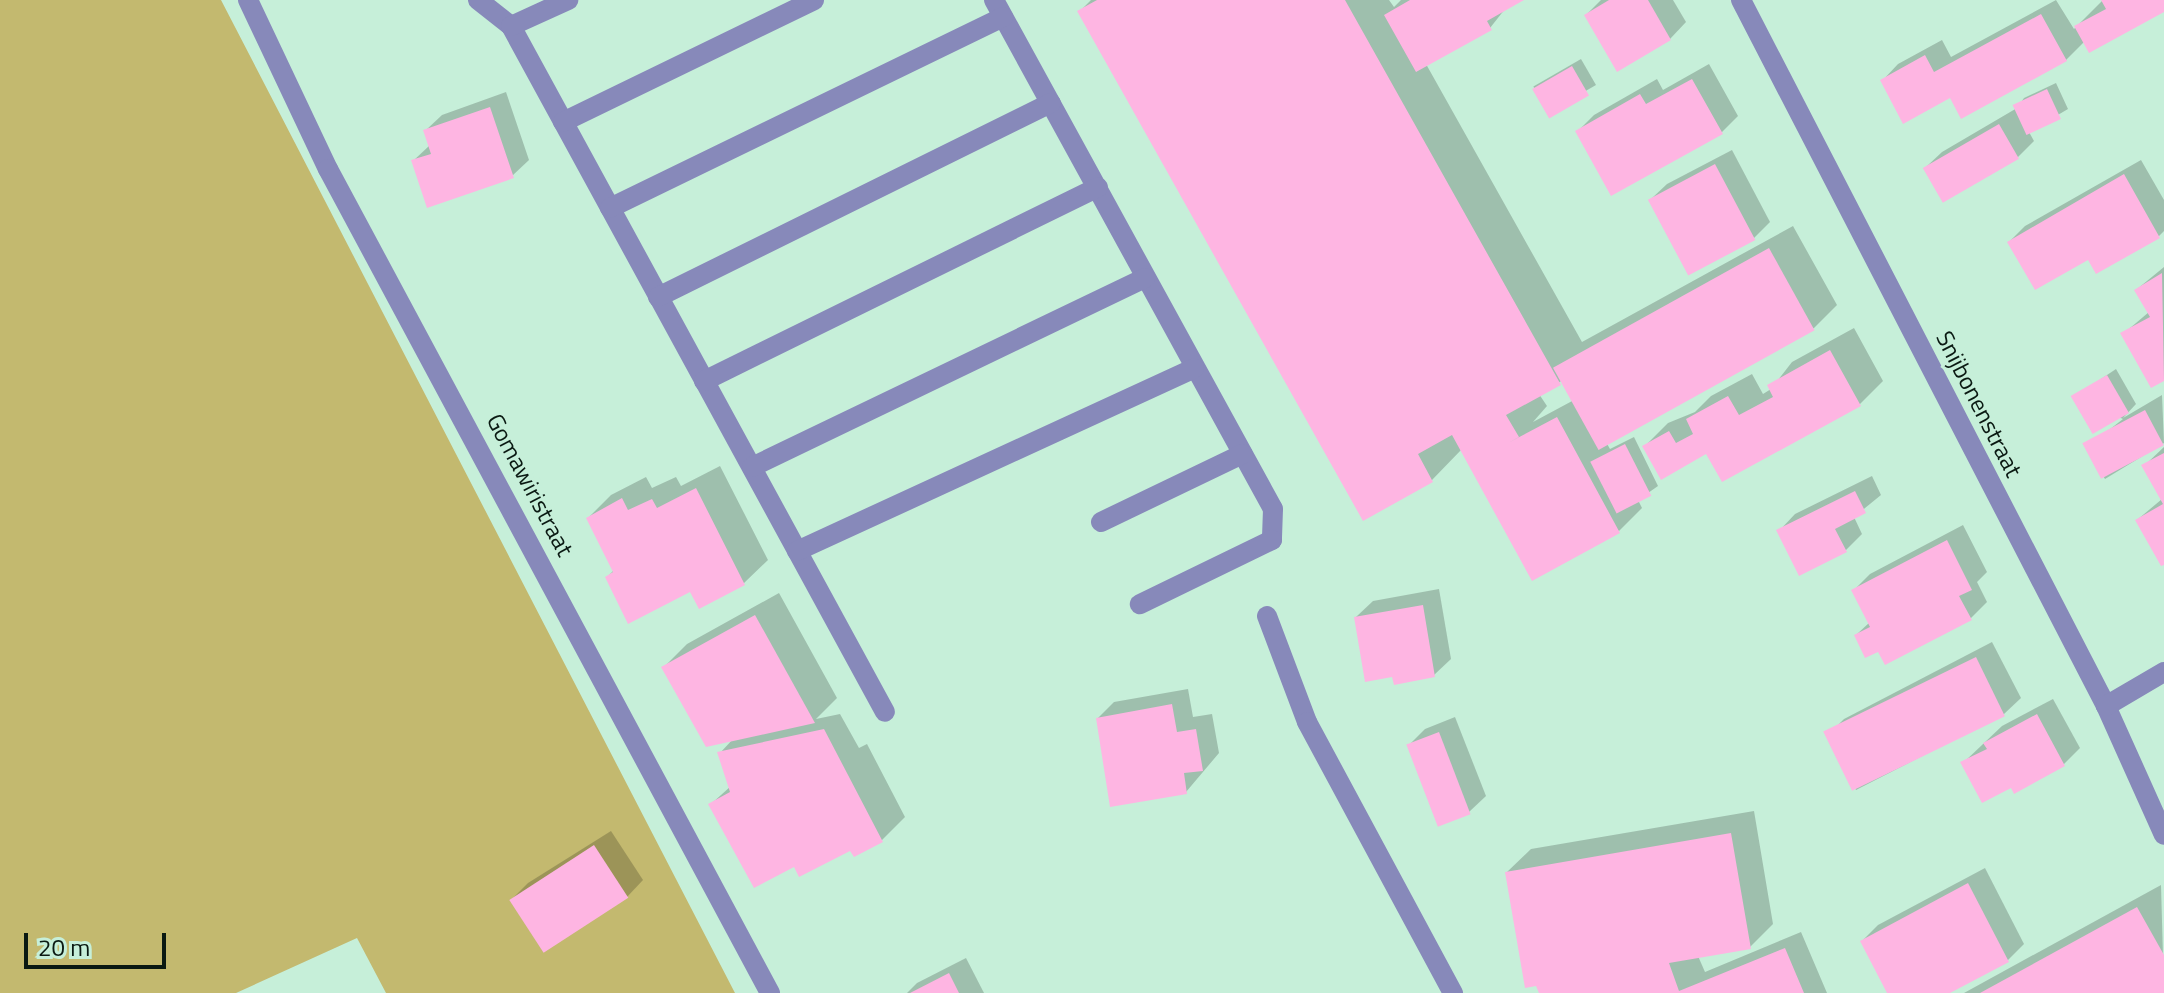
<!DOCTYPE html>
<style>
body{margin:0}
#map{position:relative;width:2164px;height:993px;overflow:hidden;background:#c6efd9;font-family:"Titillium Web",sans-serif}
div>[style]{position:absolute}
.green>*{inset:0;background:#c3b96f}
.shadow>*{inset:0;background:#0003;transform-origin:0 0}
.building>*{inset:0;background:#feb5e2;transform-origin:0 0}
.service>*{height:20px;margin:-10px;padding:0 10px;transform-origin:10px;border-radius:10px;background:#8789ba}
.minor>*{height:20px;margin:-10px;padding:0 10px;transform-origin:10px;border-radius:10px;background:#8789ba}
span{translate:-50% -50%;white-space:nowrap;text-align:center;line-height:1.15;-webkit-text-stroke:6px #c6efd9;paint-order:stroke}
.street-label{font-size:24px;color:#0a1912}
.scale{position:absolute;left:24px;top:933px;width:142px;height:36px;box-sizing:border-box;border:4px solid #0a1912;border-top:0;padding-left:10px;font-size:24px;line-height:28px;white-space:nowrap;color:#0a1912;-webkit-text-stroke:6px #c6efd9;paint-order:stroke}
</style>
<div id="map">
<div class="green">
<div style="clip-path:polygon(0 0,221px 0,735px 993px,386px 993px,357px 938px,236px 993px,0 993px)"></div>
</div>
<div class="shadow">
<div style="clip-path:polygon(evenodd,1091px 0,1389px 0,1394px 7px,1401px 0,1520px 0,1505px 9px,1490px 28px,1426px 64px,1582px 342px,1793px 226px,1837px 305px,1814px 328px,1606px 442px,1610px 449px,1634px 437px,1658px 486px,1638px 500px,1642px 508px,1619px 531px,1462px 449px,1432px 480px,1363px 518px,1079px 12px,1091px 0,1563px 380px,1574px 400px,1533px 422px,1547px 406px,1539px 394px,1563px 380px)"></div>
<div style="clip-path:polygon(1601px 0,1673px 0,1686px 22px,1670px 39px,1586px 15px)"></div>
<div style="clip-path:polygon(2056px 0,2074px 29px,2103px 0,2164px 0,2164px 10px,2085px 41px,2066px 60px,1951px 96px,1882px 81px,1898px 64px,1942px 40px,1951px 57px)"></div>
<div style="left:1581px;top:59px;width:30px;height:55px;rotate:60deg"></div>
<div style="clip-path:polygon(1709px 64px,1738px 116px,1722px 132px,1577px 132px,1594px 115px,1657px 79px,1663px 90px)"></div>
<div style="clip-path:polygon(2056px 83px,2068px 109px,2029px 132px,2034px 141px,2018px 157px,1925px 168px,1942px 152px,2017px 108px,2024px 98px)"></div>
<div style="clip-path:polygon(506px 92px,529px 160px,512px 176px,413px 161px,430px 145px,425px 131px,442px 115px)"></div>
<div style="clip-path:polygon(1732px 150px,1770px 222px,1754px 238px,1650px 200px,1667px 184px)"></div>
<div style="clip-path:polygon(2141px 160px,2164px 200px,2164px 231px,2159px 236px,2097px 271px,2089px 257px,2009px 242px,2025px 226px)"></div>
<div style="clip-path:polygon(2164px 267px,2164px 379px,2152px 386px,2123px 334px,2149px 312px,2136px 290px)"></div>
<div style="clip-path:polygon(1854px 328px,1883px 381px,1860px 404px,1723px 480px,1707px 452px,1644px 447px,1668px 423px,1695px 412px,1711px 396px,1752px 374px,1763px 394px,1771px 389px,1792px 362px)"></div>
<div style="clip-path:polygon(2116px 369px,2136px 404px,2123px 418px,2162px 395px,2164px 443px,2105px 479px,2086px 448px,2123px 419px,2074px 397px)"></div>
<div style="clip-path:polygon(2164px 447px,2164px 562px,2137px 520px,2162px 499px,2144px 466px)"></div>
<div style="clip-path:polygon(720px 466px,768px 560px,744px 583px,700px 606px,691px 589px,607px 577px,614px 570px,588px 518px,611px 495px,646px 477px,652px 488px,676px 477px,681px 486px)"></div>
<div style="clip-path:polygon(1872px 476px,1881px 495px,1854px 517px,1862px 534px,1846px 550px,1800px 573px,1779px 531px,1795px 514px)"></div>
<div style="clip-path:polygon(1963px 525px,1987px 572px,1977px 582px,1987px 602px,1971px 618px,1878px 649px,1856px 635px,1870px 622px,1854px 590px,1870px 574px)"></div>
<div style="clip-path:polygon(1439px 589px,1451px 659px,1434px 675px,1394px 675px,1356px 617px,1373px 601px)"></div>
<div style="clip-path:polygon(779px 593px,837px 698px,816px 719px,840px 714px,859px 748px,867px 744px,905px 817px,882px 840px,795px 865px,711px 804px,731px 786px,720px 753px,733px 739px,664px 667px,687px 644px)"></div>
<div style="clip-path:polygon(1992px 642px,2021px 698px,2004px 714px,1856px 790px,1828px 735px,1844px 719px)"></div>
<div style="clip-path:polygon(1188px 689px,1193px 717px,1212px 714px,1219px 753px,1186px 792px,1098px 718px,1114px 702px)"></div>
<div style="clip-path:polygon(2053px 699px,2080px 748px,2063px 765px,2011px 786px,1963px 763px,2002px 726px)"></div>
<div style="clip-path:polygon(1455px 717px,1486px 796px,1469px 812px,1409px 745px,1425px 729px)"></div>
<div style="clip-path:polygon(1754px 811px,1773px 924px,1750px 947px,1698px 956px,1705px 972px,1801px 932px,1827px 993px,1541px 993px,1507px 872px,1531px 849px)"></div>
<div style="clip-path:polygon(611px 831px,643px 880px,627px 897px,512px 899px,528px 883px)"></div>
<div style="clip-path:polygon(1985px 868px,2024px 944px,2008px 960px,1946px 993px,1889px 993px,1862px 941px,1878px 925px)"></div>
<div style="clip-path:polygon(2161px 885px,2164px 993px,1964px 993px)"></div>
<div style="clip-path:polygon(966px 958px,984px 993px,907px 993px,917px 983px)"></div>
</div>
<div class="building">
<div style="clip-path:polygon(1097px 0,1345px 0,1561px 385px,1506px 415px,1519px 437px,1508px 443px,1557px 417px,1620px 533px,1532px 581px,1452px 435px,1418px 454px,1433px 482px,1363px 521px,1077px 11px)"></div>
<div style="clip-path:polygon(1410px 0,1524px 0,1487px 21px,1492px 30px,1416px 72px,1384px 15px)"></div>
<div style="clip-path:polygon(1609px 0,1648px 0,1671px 40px,1617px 72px,1584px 15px)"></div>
<div style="clip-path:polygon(2101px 0,2164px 0,2164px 12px,2089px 53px,2074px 26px,2106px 9px)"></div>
<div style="clip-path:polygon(2041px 14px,2067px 61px,1961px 119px,1950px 98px,1903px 124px,1880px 80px,1925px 55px,1934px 72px)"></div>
<div style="left:1572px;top:66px;width:34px;height:46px;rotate:60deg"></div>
<div style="clip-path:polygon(1692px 79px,1723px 134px,1611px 196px,1575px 131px,1640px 94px,1646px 104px)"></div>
<div style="left:2047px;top:89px;width:33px;height:38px;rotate:65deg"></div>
<div style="clip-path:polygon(490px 107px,514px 178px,427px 208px,411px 160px,431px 154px,423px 130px)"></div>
<div style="left:1999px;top:124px;width:40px;height:88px;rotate:60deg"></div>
<div style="left:1715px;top:164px;width:86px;height:76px;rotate:62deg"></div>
<div style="clip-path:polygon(2124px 174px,2160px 238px,2096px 274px,2088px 260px,2035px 290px,2007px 242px)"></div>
<div style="left:1769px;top:248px;width:94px;height:247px;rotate:61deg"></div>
<div style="clip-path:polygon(2162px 273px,2164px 381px,2151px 388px,2120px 333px,2150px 317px,2134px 290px)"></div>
<div style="clip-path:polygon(1830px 350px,1861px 406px,1722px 482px,1706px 454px,1661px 480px,1642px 446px,1669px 431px,1676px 443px,1693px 434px,1686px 419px,1728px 396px,1739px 415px,1773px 397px,1767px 385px)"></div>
<div style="left:2107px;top:375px;width:44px;height:42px;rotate:60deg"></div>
<div style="left:2145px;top:410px;width:40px;height:71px;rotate:62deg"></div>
<div style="left:1625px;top:444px;width:58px;height:39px;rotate:63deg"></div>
<div style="clip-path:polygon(2164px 453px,2164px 565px,2161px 566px,2135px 520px,2163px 504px,2141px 465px)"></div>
<div style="clip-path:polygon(696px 488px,745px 585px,699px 609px,690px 592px,628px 624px,605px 577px,613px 572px,586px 518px,622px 498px,628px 510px,652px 499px,657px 508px)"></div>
<div style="clip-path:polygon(1855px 491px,1866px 513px,1835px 529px,1847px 552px,1799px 576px,1776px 530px)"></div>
<div style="clip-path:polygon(1947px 540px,1972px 590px,1959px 596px,1972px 620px,1885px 665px,1878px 652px,1865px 658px,1854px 635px,1870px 627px,1851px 590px)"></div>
<div style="clip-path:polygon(1423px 605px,1435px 677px,1394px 685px,1392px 677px,1365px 682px,1354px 617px)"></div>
<div style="clip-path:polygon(755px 615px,815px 723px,706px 747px,661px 667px)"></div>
<div style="left:1976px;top:657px;width:66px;height:170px;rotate:64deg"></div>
<div style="clip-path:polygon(1172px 704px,1177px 732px,1196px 729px,1203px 771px,1184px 773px,1187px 794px,1110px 807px,1096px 718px)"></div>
<div style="clip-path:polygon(2037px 714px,2065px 766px,2014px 794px,2011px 788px,1982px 803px,1960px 762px,1987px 749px,1983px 743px)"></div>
<div style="clip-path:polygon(824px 729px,883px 842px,854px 857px,850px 851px,799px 877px,794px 867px,754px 888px,708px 804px,730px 792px,717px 752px)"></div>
<div style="left:1439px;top:732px;width:88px;height:35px;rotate:69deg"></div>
<div style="clip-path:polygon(1731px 833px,1751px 949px,1669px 963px,1679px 991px,1785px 948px,1804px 993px,1539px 993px,1536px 986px,1525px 988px,1505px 872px)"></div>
<div style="left:594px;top:845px;width:63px;height:101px;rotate:57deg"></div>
<div style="clip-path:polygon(1968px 883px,2009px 962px,1950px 993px,1887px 993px,1860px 941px)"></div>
<div style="clip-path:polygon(2137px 907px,2164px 955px,2164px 993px,1980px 993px)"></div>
<div style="clip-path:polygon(949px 973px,959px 993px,910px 993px)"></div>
</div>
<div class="service">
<div style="left:478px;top:0;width:42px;rotate:38.2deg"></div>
<div style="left:511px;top:26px;width:781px;rotate:61.4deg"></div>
<div style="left:994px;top:0;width:580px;rotate:61.27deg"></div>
<div style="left:1273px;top:509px;width:31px;rotate:92deg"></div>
<div style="left:1272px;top:540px;width:147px;rotate:154.1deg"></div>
<div style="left:511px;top:26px;width:63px;rotate:-24.5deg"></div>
<div style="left:563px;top:122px;width:279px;rotate:-25.9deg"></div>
<div style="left:610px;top:208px;width:437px;rotate:-25.9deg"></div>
<div style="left:658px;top:297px;width:438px;rotate:-26.3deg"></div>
<div style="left:704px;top:381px;width:439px;rotate:-26.2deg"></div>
<div style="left:752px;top:467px;width:436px;rotate:-25.7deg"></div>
<div style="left:1101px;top:522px;width:157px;rotate:-25.7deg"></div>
<div style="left:797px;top:551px;width:437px;rotate:-24.7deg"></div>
<div style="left:1267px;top:616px;width:113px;rotate:69.3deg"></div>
<div style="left:1307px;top:722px;width:308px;rotate:61.7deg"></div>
</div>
<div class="minor">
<div style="left:248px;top:0;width:187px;rotate:64.7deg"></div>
<div style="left:328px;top:169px;width:935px;rotate:61.79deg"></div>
<div style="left:1741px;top:0;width:795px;rotate:62.66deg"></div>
<div style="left:2106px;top:706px;width:141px;rotate:65.8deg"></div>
<div style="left:2106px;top:706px;width:67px;rotate:-30.4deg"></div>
</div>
<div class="street-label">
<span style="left:1979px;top:404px;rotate:63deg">Snijbonenstraat</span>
<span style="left:530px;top:485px;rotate:62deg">Gomawiristraat</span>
</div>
<div class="scale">20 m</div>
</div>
